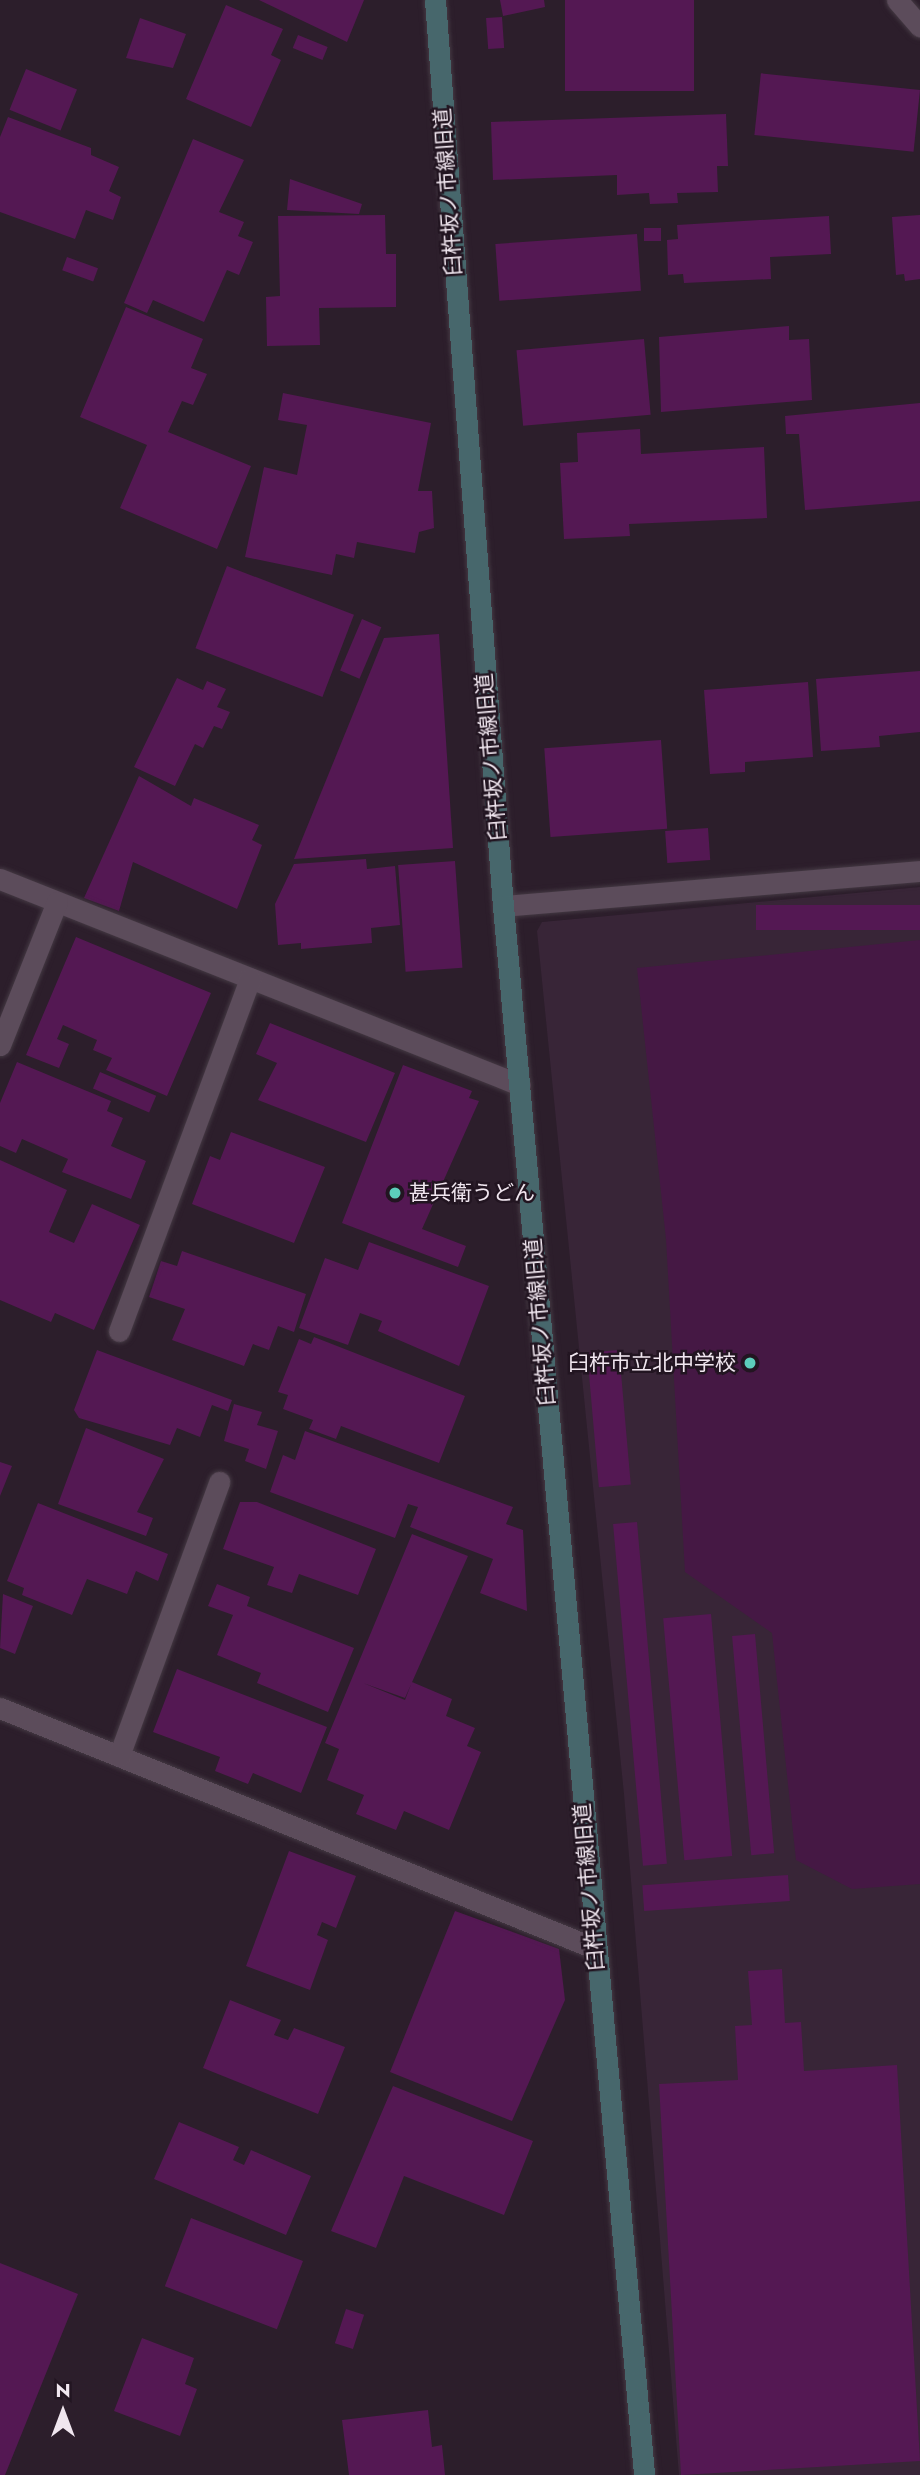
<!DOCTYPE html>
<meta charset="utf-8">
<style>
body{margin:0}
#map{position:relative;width:920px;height:2475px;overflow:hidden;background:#2c1e2b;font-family:Jost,"Noto Sans JP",sans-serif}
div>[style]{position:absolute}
.built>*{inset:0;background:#382537}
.green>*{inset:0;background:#451844}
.building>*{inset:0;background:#541853;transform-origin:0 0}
.roads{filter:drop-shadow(0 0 2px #443943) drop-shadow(0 0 2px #443943)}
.street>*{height:21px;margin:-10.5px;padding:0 10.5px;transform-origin:10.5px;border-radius:10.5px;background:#5c4c5b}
.secondary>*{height:21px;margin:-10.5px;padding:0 10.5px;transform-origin:10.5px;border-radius:10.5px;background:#47676c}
.dots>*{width:19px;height:19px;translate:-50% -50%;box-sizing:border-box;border:4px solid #221521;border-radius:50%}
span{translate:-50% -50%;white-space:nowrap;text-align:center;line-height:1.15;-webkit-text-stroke:5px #221521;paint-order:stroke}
.street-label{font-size:21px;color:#f0e6ef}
.poi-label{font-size:21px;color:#f0e6ef}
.left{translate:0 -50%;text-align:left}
.right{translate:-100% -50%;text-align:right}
.north{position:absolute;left:28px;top:2377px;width:70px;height:70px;-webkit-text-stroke:5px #221521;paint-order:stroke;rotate:0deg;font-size:19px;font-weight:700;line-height:28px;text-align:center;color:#f0e6ef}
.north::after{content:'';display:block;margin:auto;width:24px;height:32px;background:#f0e6ef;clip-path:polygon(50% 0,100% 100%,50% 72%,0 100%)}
</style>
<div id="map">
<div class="built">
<div style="clip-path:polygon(920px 887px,920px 2475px,679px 2475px,624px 1794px,537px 931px,542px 922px)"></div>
</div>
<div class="green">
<div style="clip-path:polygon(920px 940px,920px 1884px,852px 1889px,796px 1860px,772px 1633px,685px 1572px,666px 1239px,637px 968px)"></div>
</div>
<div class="building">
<div style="clip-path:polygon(259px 0,364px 0,347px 42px)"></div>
<div style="clip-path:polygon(500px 0,544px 0,545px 7px,503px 16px)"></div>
<div style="left:565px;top:0;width:129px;height:91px"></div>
<div style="clip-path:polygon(226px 5px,283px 29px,271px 55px,281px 60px,251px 127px,186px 99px)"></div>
<div style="left:502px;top:17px;width:31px;height:16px;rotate:86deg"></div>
<div style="clip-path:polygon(140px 18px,186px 34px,173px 68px,126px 58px)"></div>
<div style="left:298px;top:35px;width:32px;height:14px;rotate:22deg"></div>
<div style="left:26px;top:69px;width:55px;height:44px;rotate:22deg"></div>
<div style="left:920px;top:90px;width:62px;height:160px;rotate:96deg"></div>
<div style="clip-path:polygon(726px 114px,728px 166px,717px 166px,718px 192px,677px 193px,678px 203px,650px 204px,649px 193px,617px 195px,617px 175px,493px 180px,491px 122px)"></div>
<div style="clip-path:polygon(8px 117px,91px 148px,91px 155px,119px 167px,109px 191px,121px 197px,113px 220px,86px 210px,75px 239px,0 212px,0 137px)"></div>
<div style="clip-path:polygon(193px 139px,244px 160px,219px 212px,244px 222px,238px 236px,253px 242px,239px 275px,227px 270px,204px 322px,153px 300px,147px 313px,124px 303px)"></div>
<div style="clip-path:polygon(290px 179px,362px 204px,359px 214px,287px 210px)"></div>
<div style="clip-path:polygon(385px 215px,386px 254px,396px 254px,396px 307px,319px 308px,320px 345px,267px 346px,266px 297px,280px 296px,278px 216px)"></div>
<div style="clip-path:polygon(920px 215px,920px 279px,905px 281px,904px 274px,896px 275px,892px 217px)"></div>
<div style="clip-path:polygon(829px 216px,831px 254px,770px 257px,771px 279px,684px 283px,683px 274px,668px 275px,667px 240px,678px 239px,677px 225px)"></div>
<div style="left:661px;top:228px;width:13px;height:17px;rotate:90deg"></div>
<div style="left:637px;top:234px;width:57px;height:142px;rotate:86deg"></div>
<div style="left:67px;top:257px;width:33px;height:14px;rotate:20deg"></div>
<div style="clip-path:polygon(126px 307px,203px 339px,191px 368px,207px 374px,193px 405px,182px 401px,168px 432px,251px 466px,217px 549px,120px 508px,147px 445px,80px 417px)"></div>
<div style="clip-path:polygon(789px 326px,789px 340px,809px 339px,812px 400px,661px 412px,659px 337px)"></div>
<div style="left:644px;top:339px;width:76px;height:128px;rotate:85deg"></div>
<div style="clip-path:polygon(283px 393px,431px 423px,418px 491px,432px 491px,434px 528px,419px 532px,415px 553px,357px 542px,354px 558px,336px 554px,332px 575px,245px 557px,264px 467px,297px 475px,307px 425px,278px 420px)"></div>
<div style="clip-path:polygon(920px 403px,920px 501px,805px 510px,799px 434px,786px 434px,785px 416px)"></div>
<div style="clip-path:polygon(640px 429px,641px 454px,764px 447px,767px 518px,629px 524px,630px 536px,564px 539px,560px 463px,578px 462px,577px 433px)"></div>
<div style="left:227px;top:566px;width:136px;height:88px;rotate:21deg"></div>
<div style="left:362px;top:619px;width:21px;height:56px;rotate:23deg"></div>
<div style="clip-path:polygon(439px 634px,453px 848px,294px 859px,384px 638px)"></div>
<div style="clip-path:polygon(920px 671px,920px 732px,879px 736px,880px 747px,821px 751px,816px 679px)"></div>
<div style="clip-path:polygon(177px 678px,203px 690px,207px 681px,226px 689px,217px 707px,230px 712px,222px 729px,214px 726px,203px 748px,195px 744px,175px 786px,134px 767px)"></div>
<div style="clip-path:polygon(808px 682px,813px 757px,745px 762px,745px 772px,710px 774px,704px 690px)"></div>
<div style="left:661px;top:740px;width:89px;height:117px;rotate:86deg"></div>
<div style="clip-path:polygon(139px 776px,191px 806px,194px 798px,259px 825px,252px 840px,262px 845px,237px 909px,133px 862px,119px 911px,84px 898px)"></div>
<div style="left:708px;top:828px;width:32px;height:43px;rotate:86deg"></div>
<div style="clip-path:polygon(366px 859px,367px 869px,395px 866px,400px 925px,371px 928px,372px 943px,301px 949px,301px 943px,278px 945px,275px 904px,294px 864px)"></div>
<div style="left:455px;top:861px;width:107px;height:57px;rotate:86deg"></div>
<div style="left:920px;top:905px;width:25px;height:164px;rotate:90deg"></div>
<div style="clip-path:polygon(76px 937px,211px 993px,167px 1096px,106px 1070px,112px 1058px,93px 1050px,97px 1040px,63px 1025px,57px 1039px,69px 1044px,59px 1068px,26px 1055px)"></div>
<div style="clip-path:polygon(270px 1023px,395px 1073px,366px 1142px,258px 1100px,277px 1063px,256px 1054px)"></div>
<div style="clip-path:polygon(17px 1062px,111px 1101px,107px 1111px,123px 1118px,111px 1146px,146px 1161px,131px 1199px,62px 1172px,68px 1159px,22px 1139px,16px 1153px,0 1146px,0 1103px)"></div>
<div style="clip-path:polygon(403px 1065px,472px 1091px,469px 1098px,479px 1101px,422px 1229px,466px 1246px,458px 1267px,342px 1223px)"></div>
<div style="left:100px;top:1072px;width:61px;height:18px;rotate:23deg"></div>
<div style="clip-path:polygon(231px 1132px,325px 1167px,294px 1243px,192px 1204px,210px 1156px,220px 1160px)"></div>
<div style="clip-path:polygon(0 1160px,67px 1190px,49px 1232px,74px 1243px,92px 1204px,140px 1225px,94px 1330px,55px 1313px,51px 1322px,0 1300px)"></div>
<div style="clip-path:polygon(369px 1242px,489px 1286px,459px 1366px,378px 1331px,382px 1321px,360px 1313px,348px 1345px,299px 1328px,325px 1258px,358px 1270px)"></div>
<div style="clip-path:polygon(182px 1251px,306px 1294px,294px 1332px,278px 1326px,269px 1350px,253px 1344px,244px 1366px,172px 1340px,185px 1309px,149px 1297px,161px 1261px,177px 1266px)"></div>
<div style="clip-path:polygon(314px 1337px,465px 1396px,439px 1463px,341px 1426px,336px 1439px,309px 1429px,313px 1420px,283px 1409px,288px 1395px,278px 1392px,299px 1339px,311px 1344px)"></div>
<div style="clip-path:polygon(97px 1350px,232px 1400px,228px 1411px,212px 1405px,200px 1437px,177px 1428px,170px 1445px,79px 1418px,74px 1410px)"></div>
<div style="left:619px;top:1350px;width:135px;height:32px;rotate:85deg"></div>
<div style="clip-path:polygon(234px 1404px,262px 1412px,257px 1425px,278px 1431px,266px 1469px,245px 1461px,249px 1449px,224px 1441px)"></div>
<div style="clip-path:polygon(86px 1428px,164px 1459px,137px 1512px,153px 1518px,146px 1536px,58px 1504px)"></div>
<div style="clip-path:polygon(305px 1431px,513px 1507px,506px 1524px,523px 1530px,527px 1611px,480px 1593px,493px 1559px,410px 1527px,418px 1507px,408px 1504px,395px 1538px,270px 1492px,283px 1455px,295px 1460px)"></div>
<div style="clip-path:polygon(0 1462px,12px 1466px,0 1496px)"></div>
<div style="clip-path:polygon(240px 1502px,257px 1502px,376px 1549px,358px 1595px,299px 1574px,292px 1593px,267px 1585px,274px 1567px,223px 1549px)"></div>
<div style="clip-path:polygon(38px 1503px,168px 1554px,158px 1581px,136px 1571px,127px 1594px,87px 1579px,72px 1615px,22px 1595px,24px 1588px,7px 1581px)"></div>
<div style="left:637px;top:1522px;width:343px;height:24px;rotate:85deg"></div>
<div style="clip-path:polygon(412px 1534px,468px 1556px,405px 1698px,363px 1683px,405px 1700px,412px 1682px,452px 1699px,446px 1716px,475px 1728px,467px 1746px,481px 1752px,449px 1830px,404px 1811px,396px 1830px,356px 1814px,364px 1795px,327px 1780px,339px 1749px,325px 1743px)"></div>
<div style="clip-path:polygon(217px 1584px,250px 1597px,247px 1606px,354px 1648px,328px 1712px,257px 1683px,261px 1673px,217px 1655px,233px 1615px,208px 1606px)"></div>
<div style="clip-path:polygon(3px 1594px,33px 1606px,15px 1654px,0 1648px)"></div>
<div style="left:711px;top:1614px;width:243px;height:48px;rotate:85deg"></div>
<div style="left:755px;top:1634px;width:220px;height:23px;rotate:85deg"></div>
<div style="clip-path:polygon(177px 1669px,327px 1727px,301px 1793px,253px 1773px,248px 1784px,215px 1771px,220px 1757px,153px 1732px)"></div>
<div style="clip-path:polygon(289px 1851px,356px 1876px,336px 1928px,322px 1922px,317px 1935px,328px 1940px,310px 1990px,246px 1966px)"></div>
<div style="left:788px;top:1875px;width:26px;height:146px;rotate:86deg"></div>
<div style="clip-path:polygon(455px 1911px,559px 1949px,565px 2000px,512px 2121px,390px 2072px)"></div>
<div style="clip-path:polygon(782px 1969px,785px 2023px,801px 2022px,804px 2071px,897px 2065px,920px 2461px,681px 2475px,659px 2084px,738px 2080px,735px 2026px,752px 2025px,748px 1971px)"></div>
<div style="clip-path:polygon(230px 2000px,281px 2020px,274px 2035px,288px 2040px,294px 2028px,345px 2047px,318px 2114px,203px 2068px)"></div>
<div style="clip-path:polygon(393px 2086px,533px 2141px,504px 2215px,404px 2176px,376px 2248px,331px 2231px)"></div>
<div style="clip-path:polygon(179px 2122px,239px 2147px,233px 2160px,244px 2165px,251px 2150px,311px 2176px,286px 2235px,154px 2179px)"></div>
<div style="left:191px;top:2218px;width:120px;height:73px;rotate:21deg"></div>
<div style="clip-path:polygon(0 2263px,78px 2294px,5px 2475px,0 2475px)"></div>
<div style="left:346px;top:2309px;width:19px;height:36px;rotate:18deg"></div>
<div style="clip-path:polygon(142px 2338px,194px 2358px,185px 2384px,197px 2389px,180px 2436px,114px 2411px)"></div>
<div style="clip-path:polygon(428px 2410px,432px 2447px,442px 2445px,445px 2475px,349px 2475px,342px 2420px)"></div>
</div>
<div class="roads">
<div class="street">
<div style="left:897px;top:0;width:35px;rotate:49deg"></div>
<div style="left:0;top:879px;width:559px;rotate:21.61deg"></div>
<div style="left:503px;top:906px;width:418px;rotate:-4.8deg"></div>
<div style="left:0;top:1045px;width:154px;rotate:-68.3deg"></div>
<div style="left:119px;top:1331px;width:376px;rotate:-69.6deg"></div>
<div style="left:0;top:1708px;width:641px;rotate:22deg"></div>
<div style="left:119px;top:1756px;width:292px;rotate:-69.9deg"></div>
</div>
<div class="secondary">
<div style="left:435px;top:0;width:909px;rotate:85.71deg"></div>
<div style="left:503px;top:906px;width:1575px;rotate:84.86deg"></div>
</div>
</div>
<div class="dots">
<div style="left:395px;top:1193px;background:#5ccebb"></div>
<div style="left:750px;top:1363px;background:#5ccebb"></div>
</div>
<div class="street-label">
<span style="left:448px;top:192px;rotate:-94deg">臼杵坂ノ市線旧道</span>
<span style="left:491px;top:757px;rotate:-95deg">臼杵坂ノ市線旧道</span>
<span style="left:540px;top:1322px;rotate:-95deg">臼杵坂ノ市線旧道</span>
<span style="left:589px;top:1887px;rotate:-95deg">臼杵坂ノ市線旧道</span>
</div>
<div class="poi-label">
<span class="left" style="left:409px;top:1193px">甚兵衛うどん</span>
<span class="right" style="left:736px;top:1363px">臼杵市立北中学校</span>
</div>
<div class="north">N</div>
</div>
